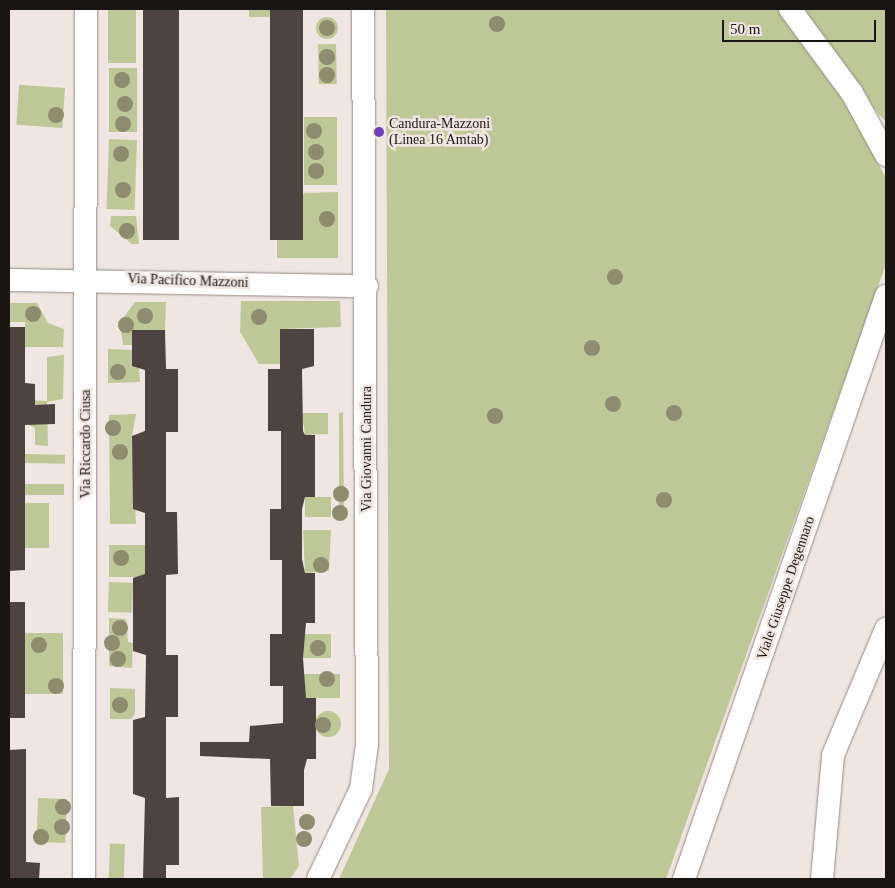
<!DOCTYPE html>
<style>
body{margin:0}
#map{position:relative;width:895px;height:888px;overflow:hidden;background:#f0e6e1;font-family:Georgia,serif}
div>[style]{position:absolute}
.green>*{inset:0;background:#bec798;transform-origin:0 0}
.round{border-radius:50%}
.building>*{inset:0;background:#4d4442;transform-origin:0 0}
.roads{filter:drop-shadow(0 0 1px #938a85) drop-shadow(0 0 1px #938a85)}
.minor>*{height:22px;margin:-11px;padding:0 11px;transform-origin:11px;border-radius:11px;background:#fff}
.trees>*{width:16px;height:16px;margin:-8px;border-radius:50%;background:#8d8c6e}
.dots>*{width:14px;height:14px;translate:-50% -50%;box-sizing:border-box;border:2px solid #f0e6e1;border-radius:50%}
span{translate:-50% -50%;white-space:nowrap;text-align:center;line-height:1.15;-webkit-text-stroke:5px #f0e6e1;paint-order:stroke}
.poi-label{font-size:14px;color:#181513}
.left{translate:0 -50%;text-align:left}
.street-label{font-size:14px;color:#181513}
.frame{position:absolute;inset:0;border:10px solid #181513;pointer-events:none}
.scale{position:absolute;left:722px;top:20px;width:154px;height:22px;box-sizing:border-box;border:2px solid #181513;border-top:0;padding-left:6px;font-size:15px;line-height:18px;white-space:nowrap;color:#181513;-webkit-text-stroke:4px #f0e6e1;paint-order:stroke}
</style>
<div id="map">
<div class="green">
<div style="left:108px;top:9px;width:28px;height:54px"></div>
<div style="left:249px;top:9px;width:21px;height:8px"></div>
<div style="clip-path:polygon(386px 9px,780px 9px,847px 105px,886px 178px,886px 264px,666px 879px,339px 879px,389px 769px)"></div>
<div style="clip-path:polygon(801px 9px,886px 9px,886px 122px,876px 111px)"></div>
<div class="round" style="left:316px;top:17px;width:22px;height:22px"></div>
<div style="left:336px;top:44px;width:40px;height:18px;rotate:89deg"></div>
<div style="left:109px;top:68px;width:28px;height:64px"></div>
<div style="left:65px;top:88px;width:40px;height:46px;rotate:94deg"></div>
<div style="left:304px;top:117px;width:33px;height:68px"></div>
<div style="left:109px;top:139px;width:28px;height:70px;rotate:2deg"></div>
<div style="clip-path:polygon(338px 192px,338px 258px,277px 258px,277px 240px,304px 193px)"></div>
<div style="clip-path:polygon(111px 216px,136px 216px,139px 244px,132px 244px,110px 226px)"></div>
<div style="clip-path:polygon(241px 301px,340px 301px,341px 327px,280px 329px,280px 364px,259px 364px,240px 332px)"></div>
<div style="clip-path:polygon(135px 302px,166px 302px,165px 330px,132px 330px,132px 345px,123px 345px,120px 322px)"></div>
<div style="clip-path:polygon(9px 303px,37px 303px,48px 323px,64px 329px,63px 347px,25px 347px,25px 322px,9px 322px)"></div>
<div style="clip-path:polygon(108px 349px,132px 350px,132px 366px,139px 366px,140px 382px,108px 383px)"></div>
<div style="clip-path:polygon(64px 355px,63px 399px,47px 402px,48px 446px,35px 445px,35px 428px,25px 423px,25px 400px,47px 401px,47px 357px)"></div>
<div style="clip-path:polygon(343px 412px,344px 516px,339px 517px,339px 413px)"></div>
<div style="clip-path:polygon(302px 413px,328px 413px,328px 434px,305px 435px)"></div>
<div style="clip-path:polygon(136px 414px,132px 436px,136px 524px,110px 524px,109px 415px)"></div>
<div style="left:25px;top:454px;width:40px;height:9px;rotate:1deg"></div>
<div style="left:25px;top:484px;width:39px;height:11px"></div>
<div style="left:305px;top:497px;width:26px;height:20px"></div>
<div style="left:49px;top:503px;width:45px;height:24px;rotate:90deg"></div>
<div style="clip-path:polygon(303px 530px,331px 530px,329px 571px,305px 573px)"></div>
<div style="left:109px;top:545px;width:36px;height:32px"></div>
<div style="left:109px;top:582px;width:24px;height:30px;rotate:2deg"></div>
<div style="clip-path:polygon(109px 618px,126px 619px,128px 642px,133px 643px,132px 668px,109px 666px)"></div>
<div style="left:25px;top:633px;width:38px;height:61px"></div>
<div style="left:303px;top:634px;width:28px;height:24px"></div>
<div style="left:303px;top:674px;width:37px;height:24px"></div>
<div style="clip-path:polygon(110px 688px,135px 689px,135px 714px,131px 719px,110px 719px)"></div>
<div class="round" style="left:315px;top:711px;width:26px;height:26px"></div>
<div style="left:38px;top:798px;width:29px;height:44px;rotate:2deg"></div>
<div style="clip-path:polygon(293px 806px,299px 866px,290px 879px,263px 879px,261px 807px)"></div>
<div style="left:125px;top:844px;width:35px;height:15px;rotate:92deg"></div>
</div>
<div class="building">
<div style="left:143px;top:9px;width:36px;height:231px"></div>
<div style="left:270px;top:9px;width:33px;height:231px"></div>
<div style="clip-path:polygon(9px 327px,25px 327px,25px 383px,35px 384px,35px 405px,55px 404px,55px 424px,25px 425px,25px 570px,9px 571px)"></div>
<div style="clip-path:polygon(280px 329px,314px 329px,314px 366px,302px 369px,303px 431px,305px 435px,315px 435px,315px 497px,305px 497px,302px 509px,302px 559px,305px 573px,315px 573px,315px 623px,306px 623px,303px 658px,306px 698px,316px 698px,316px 759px,307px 759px,304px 770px,304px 806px,271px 806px,270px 759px,200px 756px,200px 742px,249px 742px,250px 726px,283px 723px,283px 686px,270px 686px,270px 634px,282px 634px,282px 560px,270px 560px,270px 509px,281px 509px,281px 431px,268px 431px,268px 369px,280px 369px)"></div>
<div style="clip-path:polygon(132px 330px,165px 330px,166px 369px,178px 369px,178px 432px,166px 432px,166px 512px,177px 512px,178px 574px,166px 575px,166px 655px,178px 655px,178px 717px,166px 717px,166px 798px,179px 797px,179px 865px,166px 865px,166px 879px,143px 879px,145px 798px,133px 794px,133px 720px,145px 717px,146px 655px,133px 651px,133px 578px,145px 574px,145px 513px,133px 509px,132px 436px,145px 431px,145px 370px,132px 366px)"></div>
<div style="left:9px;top:602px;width:16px;height:116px"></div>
<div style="clip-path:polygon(26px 749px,26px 862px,40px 863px,39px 879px,9px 878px,9px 750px)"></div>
</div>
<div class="roads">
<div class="minor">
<div style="left:790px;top:9px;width:104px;rotate:53.6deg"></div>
<div style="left:852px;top:93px;width:71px;rotate:61.3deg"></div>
<div style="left:9px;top:280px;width:358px;rotate:1deg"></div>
<div style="left:84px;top:879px;width:870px;rotate:-89.87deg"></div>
<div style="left:318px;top:879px;width:100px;rotate:-64.5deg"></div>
<div style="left:361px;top:789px;width:45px;rotate:-82.4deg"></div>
<div style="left:367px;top:744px;width:735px;rotate:-90.31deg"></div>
<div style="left:684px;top:879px;width:617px;rotate:-70.89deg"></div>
<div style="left:822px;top:879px;width:124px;rotate:-84.9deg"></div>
<div style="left:833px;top:755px;width:137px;rotate:-67.2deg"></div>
</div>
</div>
<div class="trees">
<div style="left:497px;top:24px"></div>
<div style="left:327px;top:28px"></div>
<div style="left:327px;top:57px"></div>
<div style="left:327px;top:75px"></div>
<div style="left:122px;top:80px"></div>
<div style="left:125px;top:104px"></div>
<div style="left:56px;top:115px"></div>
<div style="left:123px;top:124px"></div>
<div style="left:314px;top:131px"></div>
<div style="left:316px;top:152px"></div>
<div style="left:121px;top:154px"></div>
<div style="left:316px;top:171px"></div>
<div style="left:123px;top:190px"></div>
<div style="left:327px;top:219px"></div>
<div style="left:127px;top:231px"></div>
<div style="left:615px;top:277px"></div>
<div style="left:33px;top:314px"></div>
<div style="left:145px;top:316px"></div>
<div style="left:259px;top:317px"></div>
<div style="left:126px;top:325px"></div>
<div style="left:592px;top:348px"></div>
<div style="left:118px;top:372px"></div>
<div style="left:613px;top:404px"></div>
<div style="left:674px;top:413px"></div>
<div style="left:495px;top:416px"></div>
<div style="left:113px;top:428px"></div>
<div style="left:120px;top:452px"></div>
<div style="left:341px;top:494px"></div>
<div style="left:664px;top:500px"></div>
<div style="left:340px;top:513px"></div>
<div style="left:121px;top:558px"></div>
<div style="left:321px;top:565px"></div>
<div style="left:120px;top:628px"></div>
<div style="left:112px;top:643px"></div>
<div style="left:39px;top:645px"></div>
<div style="left:318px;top:648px"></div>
<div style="left:118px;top:659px"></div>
<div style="left:327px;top:679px"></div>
<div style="left:56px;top:686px"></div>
<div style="left:120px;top:705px"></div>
<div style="left:323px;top:725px"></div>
<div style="left:63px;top:807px"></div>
<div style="left:307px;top:822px"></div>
<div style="left:62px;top:827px"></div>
<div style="left:41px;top:837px"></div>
<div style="left:304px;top:839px"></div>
</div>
<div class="dots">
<div style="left:379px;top:132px;background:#713fb7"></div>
</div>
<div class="poi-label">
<span class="left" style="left:389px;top:132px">Candura-Mazzoni<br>(Linea 16 Amtab)</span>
</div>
<div class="street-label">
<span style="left:188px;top:281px;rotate:2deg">Via Pacifico Mazzoni</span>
<span style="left:86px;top:444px;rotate:-90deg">Via Riccardo Ciusa</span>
<span style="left:367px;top:449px;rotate:-90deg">Via Giovanni Candura</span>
<span style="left:786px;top:588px;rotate:-71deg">Viale Giuseppe Degennaro</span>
</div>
<div class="frame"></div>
<div class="scale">50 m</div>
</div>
